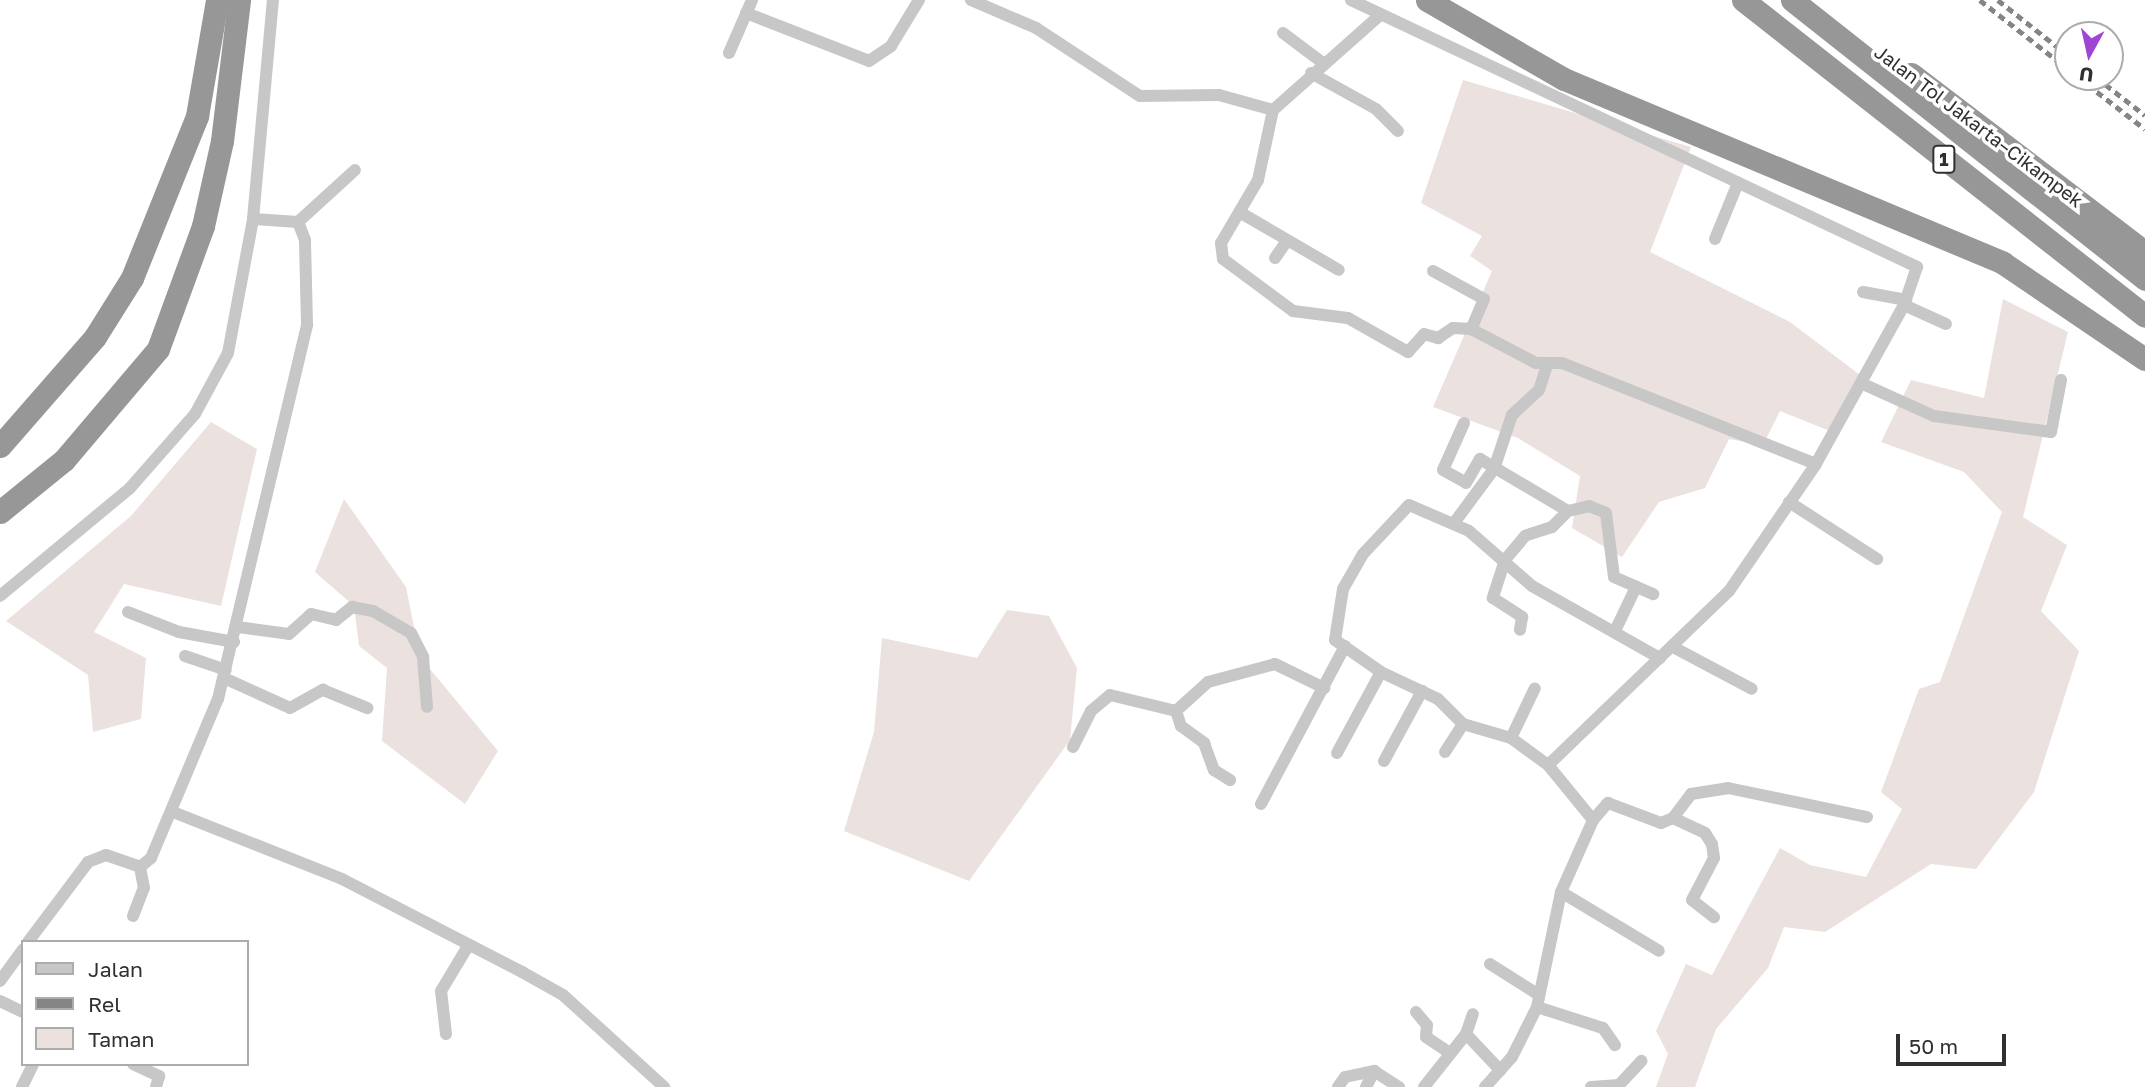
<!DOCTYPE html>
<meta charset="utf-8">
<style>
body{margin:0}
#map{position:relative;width:2145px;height:1087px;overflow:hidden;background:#fff;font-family:"Golos Text",sans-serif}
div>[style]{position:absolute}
.green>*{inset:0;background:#ebe1df}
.minor>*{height:12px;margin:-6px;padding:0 6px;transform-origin:6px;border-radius:6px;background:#c7c7c7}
.motorway>*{height:23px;margin:-11.5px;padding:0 11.5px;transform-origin:11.5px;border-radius:11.5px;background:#979797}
.rail>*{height:4.5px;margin-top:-2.25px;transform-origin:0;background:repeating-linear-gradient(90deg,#858585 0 7px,transparent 0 12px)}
span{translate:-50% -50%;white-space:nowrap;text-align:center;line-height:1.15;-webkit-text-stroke:7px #fff;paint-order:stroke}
.shield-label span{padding:2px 5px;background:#fff;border:2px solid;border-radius:5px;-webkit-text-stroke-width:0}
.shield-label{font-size:18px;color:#303030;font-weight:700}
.street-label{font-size:19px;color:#303030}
.legend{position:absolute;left:21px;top:940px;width:228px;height:126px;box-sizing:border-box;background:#fff;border:2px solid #acacac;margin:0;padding:9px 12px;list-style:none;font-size:21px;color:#303030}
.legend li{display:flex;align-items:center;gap:14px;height:35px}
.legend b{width:35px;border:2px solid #acacac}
.north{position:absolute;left:2054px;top:21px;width:70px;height:70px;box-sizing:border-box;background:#fff;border:2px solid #acacac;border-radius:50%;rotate:188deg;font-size:19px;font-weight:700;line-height:28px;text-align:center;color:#303030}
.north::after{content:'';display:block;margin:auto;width:24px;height:32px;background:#a044d4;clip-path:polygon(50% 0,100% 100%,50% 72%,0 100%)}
.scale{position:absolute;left:1896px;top:1034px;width:110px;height:32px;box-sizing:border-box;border:4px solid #303030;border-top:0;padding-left:9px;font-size:21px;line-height:24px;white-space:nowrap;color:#303030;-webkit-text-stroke:5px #fff;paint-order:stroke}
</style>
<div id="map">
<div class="green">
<div style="clip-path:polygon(1463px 80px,1691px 147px,1650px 252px,1790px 322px,1860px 375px,1830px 431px,1780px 411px,1763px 445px,1729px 439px,1705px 488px,1659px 502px,1622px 557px,1572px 528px,1580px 476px,1518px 438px,1433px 407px,1492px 271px,1470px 256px,1482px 236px,1421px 203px)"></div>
<div style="clip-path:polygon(2003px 299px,2068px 332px,2023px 517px,2067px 545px,2041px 611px,2079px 651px,2034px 792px,1976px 869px,1931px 864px,1825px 932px,1784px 927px,1768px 968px,1716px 1029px,1695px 1087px,1656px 1087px,1668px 1054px,1656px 1031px,1686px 964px,1712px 975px,1780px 848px,1810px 865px,1866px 877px,1902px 809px,1881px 792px,1919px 689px,1940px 682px,2002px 512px,1964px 472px,1881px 442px,1911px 380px,1984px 398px)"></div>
<div style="clip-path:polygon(211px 422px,257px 449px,221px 606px,124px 584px,94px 632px,146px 658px,141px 719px,93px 732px,88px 675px,6px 621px,131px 516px)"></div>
<div style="clip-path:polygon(344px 499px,406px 587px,420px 657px,498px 751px,465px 804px,382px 741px,387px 668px,359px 646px,354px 606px,315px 572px)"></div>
<div style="clip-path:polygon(1007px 610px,1049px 616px,1077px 668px,1070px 740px,969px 881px,844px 831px,874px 732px,882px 638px,977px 658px)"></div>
</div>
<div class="minor">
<div style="left:971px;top:0;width:71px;rotate:23.3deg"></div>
<div style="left:1036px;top:28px;width:124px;rotate:33.2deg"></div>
<div style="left:1140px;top:96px;width:79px;rotate:-0.7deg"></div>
<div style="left:1219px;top:95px;width:56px;rotate:15.5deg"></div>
<div style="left:1351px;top:0;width:626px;rotate:25.25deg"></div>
<div style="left:1917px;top:267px;width:40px;rotate:108.9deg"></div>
<div style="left:1904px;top:305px;width:182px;rotate:119deg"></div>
<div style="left:1816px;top:464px;width:154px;rotate:124.4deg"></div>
<div style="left:1729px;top:591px;width:251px;rotate:136.1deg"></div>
<div style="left:746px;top:13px;width:132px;rotate:21.3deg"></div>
<div style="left:869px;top:61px;width:27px;rotate:-34deg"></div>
<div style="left:891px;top:46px;width:54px;rotate:-58.7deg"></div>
<div style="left:1379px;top:16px;width:142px;rotate:138.4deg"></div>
<div style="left:1273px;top:110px;width:72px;rotate:102.1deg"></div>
<div style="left:1258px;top:180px;width:73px;rotate:120.4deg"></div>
<div style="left:1221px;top:243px;width:16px;rotate:83deg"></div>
<div style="left:1223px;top:259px;width:87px;rotate:36.6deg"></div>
<div style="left:1293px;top:311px;width:55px;rotate:7.3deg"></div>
<div style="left:1348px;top:318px;width:69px;rotate:29.5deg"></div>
<div style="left:1408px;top:352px;width:24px;rotate:-48deg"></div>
<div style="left:1424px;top:334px;width:15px;rotate:16deg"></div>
<div style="left:1438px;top:338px;width:18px;rotate:-34deg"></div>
<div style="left:1453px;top:328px;width:18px;rotate:3deg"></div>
<div style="left:1471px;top:329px;width:73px;rotate:27.6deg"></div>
<div style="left:1536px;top:363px;width:26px"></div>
<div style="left:1562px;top:363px;width:273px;rotate:21.7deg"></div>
<div style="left:1283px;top:33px;width:50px;rotate:36.9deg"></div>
<div style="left:729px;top:53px;width:58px;rotate:-66.5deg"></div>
<div style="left:1311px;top:73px;width:74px;rotate:29deg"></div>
<div style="left:1376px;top:109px;width:31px;rotate:45deg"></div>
<div style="left:1241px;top:213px;width:113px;rotate:30.2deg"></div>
<div style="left:298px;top:222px;width:77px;rotate:-42.4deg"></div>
<div style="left:1715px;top:239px;width:61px;rotate:-67.7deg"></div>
<div style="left:1275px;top:258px;width:21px;rotate:-55deg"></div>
<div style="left:1433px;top:271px;width:58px;rotate:28.8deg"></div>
<div style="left:1484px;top:299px;width:33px;rotate:113deg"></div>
<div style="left:1863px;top:292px;width:44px;rotate:10.5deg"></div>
<div style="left:1904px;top:305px;width:46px;rotate:24.3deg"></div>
<div style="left:1863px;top:384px;width:78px;rotate:24.3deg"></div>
<div style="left:1934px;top:416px;width:118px;rotate:7.8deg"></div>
<div style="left:2051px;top:432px;width:53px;rotate:-79.1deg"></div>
<div style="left:1464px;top:423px;width:51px;rotate:114.1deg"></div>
<div style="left:1443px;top:470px;width:26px;rotate:29deg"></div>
<div style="left:1466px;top:483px;width:28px;rotate:-60deg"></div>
<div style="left:1480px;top:459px;width:102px;rotate:30.6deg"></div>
<div style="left:1568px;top:511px;width:23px;rotate:135deg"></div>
<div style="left:1552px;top:527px;width:28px;rotate:162deg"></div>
<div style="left:1525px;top:536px;width:31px;rotate:130deg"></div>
<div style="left:1505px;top:560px;width:40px;rotate:108deg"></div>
<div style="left:1493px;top:598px;width:35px;rotate:33deg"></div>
<div style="left:1522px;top:617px;width:13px;rotate:99deg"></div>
<div style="left:1789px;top:502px;width:105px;rotate:32.9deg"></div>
<div style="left:1568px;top:511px;width:22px;rotate:-13deg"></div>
<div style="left:1589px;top:506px;width:18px;rotate:22deg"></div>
<div style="left:1606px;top:513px;width:64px;rotate:82.9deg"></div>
<div style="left:1614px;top:577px;width:43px;rotate:23.6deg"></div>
<div style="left:1454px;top:523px;width:67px;rotate:-53.5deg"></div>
<div style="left:1494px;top:469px;width:57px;rotate:-71.6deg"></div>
<div style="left:1512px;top:415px;width:37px;rotate:-43deg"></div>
<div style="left:1539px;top:390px;width:25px;rotate:-72deg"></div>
<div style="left:0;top:596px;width:169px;rotate:-39.7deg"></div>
<div style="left:130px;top:488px;width:98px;rotate:-48.7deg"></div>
<div style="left:195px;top:414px;width:69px;rotate:-61.6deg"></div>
<div style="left:228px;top:353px;width:136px;rotate:-79.4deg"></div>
<div style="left:253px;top:219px;width:220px;rotate:-84.8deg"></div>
<div style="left:128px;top:612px;width:55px;rotate:21.4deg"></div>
<div style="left:179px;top:632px;width:56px;rotate:10.3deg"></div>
<div style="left:238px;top:627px;width:51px;rotate:7.8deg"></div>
<div style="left:289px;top:634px;width:30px;rotate:-42deg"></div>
<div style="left:311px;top:614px;width:26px;rotate:13deg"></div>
<div style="left:336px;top:620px;width:21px;rotate:-39deg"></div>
<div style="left:352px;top:607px;width:21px;rotate:11deg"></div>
<div style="left:373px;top:611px;width:44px;rotate:30.1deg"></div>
<div style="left:411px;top:633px;width:27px;rotate:63deg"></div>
<div style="left:423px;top:657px;width:50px;rotate:85.4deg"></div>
<div style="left:1615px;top:631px;width:49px;rotate:-64.5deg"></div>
<div style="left:1673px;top:647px;width:89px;rotate:28deg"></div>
<div style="left:185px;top:656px;width:43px;rotate:18.9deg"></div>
<div style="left:224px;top:678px;width:72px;rotate:24.4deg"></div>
<div style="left:290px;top:708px;width:38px;rotate:-29deg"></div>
<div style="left:323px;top:690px;width:48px;rotate:22.2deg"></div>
<div style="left:1176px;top:711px;width:16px;rotate:72deg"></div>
<div style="left:1181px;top:726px;width:29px;rotate:36deg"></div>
<div style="left:1204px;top:743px;width:29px;rotate:70deg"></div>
<div style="left:1214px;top:770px;width:19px;rotate:32deg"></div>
<div style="left:1511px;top:738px;width:55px;rotate:-64.4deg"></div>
<div style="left:1073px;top:747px;width:40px;rotate:-63.4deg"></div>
<div style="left:1091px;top:711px;width:25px;rotate:-40deg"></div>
<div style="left:1110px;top:695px;width:68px;rotate:13.6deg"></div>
<div style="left:1176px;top:711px;width:43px;rotate:-42.2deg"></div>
<div style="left:1208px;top:682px;width:69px;rotate:-15deg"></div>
<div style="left:1275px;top:664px;width:55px;rotate:26.1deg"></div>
<div style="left:1445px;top:752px;width:33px;rotate:-57deg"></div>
<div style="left:1337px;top:753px;width:92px;rotate:-61.5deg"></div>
<div style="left:1384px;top:761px;width:80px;rotate:-61.5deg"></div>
<div style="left:1261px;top:804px;width:179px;rotate:-62deg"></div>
<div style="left:173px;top:812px;width:182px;rotate:21.6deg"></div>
<div style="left:342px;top:879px;width:203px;rotate:27.3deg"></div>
<div style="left:522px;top:972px;width:47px;rotate:29.3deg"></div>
<div style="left:563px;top:995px;width:137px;rotate:42.3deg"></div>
<div style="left:1673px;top:818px;width:35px;rotate:25deg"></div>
<div style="left:1705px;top:833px;width:13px;rotate:58deg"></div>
<div style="left:1712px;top:844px;width:14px;rotate:82deg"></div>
<div style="left:1714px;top:858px;width:47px;rotate:117.6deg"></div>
<div style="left:1692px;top:900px;width:28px;rotate:38deg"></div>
<div style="left:1593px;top:820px;width:23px;rotate:-49deg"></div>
<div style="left:1608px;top:803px;width:57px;rotate:20.7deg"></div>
<div style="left:1661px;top:823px;width:13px;rotate:-23deg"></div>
<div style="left:1673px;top:818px;width:30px;rotate:-53deg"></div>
<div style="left:1691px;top:794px;width:37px;rotate:-9deg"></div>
<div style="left:1728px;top:788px;width:142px;rotate:11.8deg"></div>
<div style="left:1561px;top:892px;width:114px;rotate:31deg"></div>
<div style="left:133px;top:916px;width:30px;rotate:-69deg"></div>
<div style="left:144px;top:888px;width:21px;rotate:-101deg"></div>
<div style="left:28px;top:942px;width:100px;rotate:-53.1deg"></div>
<div style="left:88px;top:862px;width:19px;rotate:-21deg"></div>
<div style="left:106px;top:855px;width:36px;rotate:19deg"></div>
<div style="left:140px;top:867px;width:14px;rotate:-39deg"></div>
<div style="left:151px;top:858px;width:173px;rotate:-67.2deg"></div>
<div style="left:218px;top:699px;width:385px;rotate:-76.6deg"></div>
<div style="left:307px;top:324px;width:84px;rotate:-91.4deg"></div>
<div style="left:305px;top:240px;width:19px;rotate:-111deg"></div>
<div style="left:298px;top:222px;width:45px;rotate:-176.2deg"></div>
<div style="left:1490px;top:964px;width:58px;rotate:32.3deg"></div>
<div style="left:0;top:981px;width:39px;rotate:-54deg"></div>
<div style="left:0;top:1001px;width:25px;rotate:26deg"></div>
<div style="left:1537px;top:1007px;width:69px;rotate:17.7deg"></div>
<div style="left:1603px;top:1028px;width:21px;rotate:55deg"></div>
<div style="left:1416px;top:1012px;width:17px;rotate:50deg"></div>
<div style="left:1427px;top:1025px;width:12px;rotate:95deg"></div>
<div style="left:1426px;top:1037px;width:27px;rotate:34deg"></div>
<div style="left:446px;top:1034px;width:43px;rotate:-96.6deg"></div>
<div style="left:441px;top:991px;width:52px;rotate:-59deg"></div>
<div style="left:1466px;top:1034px;width:21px;rotate:-71deg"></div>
<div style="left:133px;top:1064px;width:29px;rotate:25deg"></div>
<div style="left:159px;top:1076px;width:11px;rotate:105deg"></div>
<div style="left:22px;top:1087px;width:25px;rotate:-64deg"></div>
<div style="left:1338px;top:1087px;width:12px;rotate:-55deg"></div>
<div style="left:1345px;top:1077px;width:30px;rotate:-12deg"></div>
<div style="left:1374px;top:1071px;width:30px;rotate:33deg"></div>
<div style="left:1366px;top:1087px;width:18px;rotate:-63deg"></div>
<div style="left:1424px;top:1087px;width:68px;rotate:-51.6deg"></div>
<div style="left:1466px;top:1034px;width:50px;rotate:46.6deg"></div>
<div style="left:1485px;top:1087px;width:40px;rotate:-48deg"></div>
<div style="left:1512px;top:1057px;width:56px;rotate:-63.4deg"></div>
<div style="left:1537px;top:1007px;width:117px;rotate:-78.2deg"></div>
<div style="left:1561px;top:892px;width:79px;rotate:-66deg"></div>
<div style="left:1593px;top:820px;width:71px;rotate:-129.3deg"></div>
<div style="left:1548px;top:765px;width:46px;rotate:-143.9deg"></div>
<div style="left:1511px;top:738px;width:50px;rotate:-163.7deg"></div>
<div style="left:1463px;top:724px;width:35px;rotate:-135deg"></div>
<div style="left:1438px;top:699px;width:63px;rotate:-154.7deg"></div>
<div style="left:1381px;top:672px;width:56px;rotate:-145.2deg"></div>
<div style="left:1335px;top:640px;width:52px;rotate:-81.1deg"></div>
<div style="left:1343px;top:589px;width:40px;rotate:-60.3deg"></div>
<div style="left:1363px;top:554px;width:67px;rotate:-46.8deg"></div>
<div style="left:1409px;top:505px;width:65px;rotate:23.4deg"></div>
<div style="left:1469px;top:531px;width:84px;rotate:41.1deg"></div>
<div style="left:1532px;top:586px;width:147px;rotate:29.4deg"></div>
<div style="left:1591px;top:1087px;width:28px;rotate:-4deg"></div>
<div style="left:1619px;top:1085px;width:33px;rotate:-47deg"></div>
</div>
<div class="motorway">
<div style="left:1427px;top:0;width:158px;rotate:30deg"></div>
<div style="left:1564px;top:79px;width:476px;rotate:22.7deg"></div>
<div style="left:2003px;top:263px;width:171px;rotate:34.1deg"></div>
<div style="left:1743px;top:0;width:511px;rotate:38.17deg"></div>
<div style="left:1792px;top:0;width:450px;rotate:38.3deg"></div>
<div style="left:1911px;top:74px;width:294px;rotate:37.3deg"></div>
<div style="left:0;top:446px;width:145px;rotate:-48.9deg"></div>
<div style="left:95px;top:337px;width:70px;rotate:-57.9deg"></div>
<div style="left:132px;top:278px;width:175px;rotate:-68.1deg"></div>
<div style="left:197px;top:116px;width:118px;rotate:-80.2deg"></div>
<div style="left:0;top:512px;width:82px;rotate:-39.1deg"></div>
<div style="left:64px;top:460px;width:145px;rotate:-49.7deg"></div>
<div style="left:158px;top:349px;width:131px;rotate:-69.9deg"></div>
<div style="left:203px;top:226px;width:87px;rotate:-77.4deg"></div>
<div style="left:222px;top:141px;width:142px;rotate:-83.1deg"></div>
</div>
<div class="rail">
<div style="left:1980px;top:0;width:112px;rotate:38.1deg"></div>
<div style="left:1998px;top:0;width:89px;rotate:38.2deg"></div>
<div style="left:2078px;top:77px;width:85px;rotate:37.8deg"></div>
<div style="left:2096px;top:77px;width:62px;rotate:37.8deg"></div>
</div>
<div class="shield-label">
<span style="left:1944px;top:159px">1</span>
</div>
<div class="street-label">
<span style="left:1979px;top:126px;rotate:37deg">Jalan Tol Jakarta–Cikampek</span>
</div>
<ul class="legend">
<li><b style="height:9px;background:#c7c7c7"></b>Jalan</li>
<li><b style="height:9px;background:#858585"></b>Rel</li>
<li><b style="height:19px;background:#ebe1df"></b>Taman</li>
</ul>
<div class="north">U</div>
<div class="scale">50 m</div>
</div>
